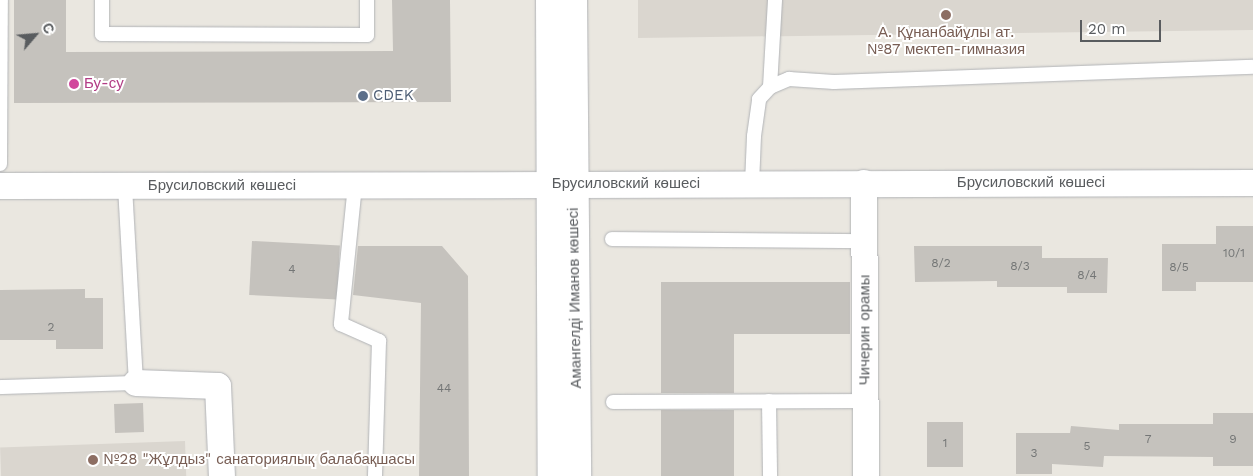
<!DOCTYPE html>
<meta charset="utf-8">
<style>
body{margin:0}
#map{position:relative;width:1253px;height:476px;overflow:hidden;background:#eae7e0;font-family:"Work Sans",sans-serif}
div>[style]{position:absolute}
.education>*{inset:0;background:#dad6cf;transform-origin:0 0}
.building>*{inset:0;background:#c5c2bd;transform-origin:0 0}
.roads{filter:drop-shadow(0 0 1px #b1b3b6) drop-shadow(0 0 1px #b1b3b6)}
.lane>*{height:14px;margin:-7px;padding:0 7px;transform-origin:7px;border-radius:7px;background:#fff}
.street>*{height:26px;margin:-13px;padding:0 13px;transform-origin:13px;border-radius:13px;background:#fff}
.secondary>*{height:28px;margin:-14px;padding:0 14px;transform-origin:14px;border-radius:14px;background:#fff}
.dots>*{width:14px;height:14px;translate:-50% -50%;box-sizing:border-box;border:2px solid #fff;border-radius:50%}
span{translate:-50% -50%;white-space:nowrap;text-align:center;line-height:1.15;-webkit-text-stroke:4px #fff;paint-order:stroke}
.number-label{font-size:12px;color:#747676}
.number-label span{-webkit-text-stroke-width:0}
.education-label{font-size:15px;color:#785e54}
.left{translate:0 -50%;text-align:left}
.hotel-label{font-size:15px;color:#b23c85}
.service-label{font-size:15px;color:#4e5e75}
.street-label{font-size:15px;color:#595c5f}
.north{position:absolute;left:10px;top:10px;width:50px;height:50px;-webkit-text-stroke:4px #fff;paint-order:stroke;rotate:63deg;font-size:14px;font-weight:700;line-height:20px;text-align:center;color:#595c5f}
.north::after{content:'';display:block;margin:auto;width:18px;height:22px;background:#595c5f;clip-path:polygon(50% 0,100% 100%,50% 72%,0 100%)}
.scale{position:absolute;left:1080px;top:20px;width:81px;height:22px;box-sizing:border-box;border:2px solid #595c5f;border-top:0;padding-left:6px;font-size:15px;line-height:18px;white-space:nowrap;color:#595c5f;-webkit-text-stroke:4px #fff;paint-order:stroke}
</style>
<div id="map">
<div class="education">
<div style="clip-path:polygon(638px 0,1253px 0,1253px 30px,638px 38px)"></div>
<div style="left:185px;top:441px;width:35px;height:185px;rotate:88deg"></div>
</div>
<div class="building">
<div style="clip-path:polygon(14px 0,66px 0,66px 52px,393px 51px,392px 0,450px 0,451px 102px,14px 103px)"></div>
<div style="clip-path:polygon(1216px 226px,1253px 226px,1253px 282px,1196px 282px,1196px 291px,1162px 291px,1162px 244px,1216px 244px)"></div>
<div style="left:252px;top:241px;width:88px;height:54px;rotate:3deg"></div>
<div style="clip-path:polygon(358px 246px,442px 246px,468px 276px,469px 476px,419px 476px,421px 303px,353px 295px)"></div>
<div style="clip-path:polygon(914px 246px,1042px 246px,1042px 258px,1108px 258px,1107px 293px,1067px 293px,1067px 287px,997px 287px,997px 281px,915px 282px)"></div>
<div style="clip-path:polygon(661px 282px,850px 282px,850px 334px,734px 334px,734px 393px,661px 393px)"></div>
<div style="clip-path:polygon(85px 289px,85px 298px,103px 298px,103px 349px,56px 349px,56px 340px,0 340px,0 290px)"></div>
<div style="left:143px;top:403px;width:29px;height:29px;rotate:88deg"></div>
<div style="left:734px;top:410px;width:66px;height:73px;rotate:90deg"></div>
<div style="clip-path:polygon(1213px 413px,1253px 413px,1253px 466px,1213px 466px,1213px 457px,1104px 456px,1103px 467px,1052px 464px,1052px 474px,1016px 474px,1016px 433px,1070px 433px,1071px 426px,1119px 430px,1119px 424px,1213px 424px)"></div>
<div style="left:927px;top:422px;width:36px;height:45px"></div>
</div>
<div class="roads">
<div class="lane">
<div style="left:102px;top:0;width:34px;rotate:90deg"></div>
<div style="left:102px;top:34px;width:265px;rotate:0.2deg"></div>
<div style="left:367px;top:35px;width:35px;rotate:-90deg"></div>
<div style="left:770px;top:87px;width:87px;rotate:-86.7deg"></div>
<div style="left:0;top:164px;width:164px;rotate:-89.7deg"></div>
<div style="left:752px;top:184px;width:48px;rotate:-87.6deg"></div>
<div style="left:754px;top:136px;width:37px;rotate:-82deg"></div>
<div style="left:759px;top:99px;width:16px;rotate:-47deg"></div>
<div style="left:770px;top:87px;width:21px;rotate:-23deg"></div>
<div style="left:789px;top:79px;width:45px;rotate:3.8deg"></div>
<div style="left:834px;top:82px;width:419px;rotate:-2.1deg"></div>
<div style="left:355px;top:185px;width:140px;rotate:95.8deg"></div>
<div style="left:341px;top:324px;width:42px;rotate:24.1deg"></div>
<div style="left:379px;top:341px;width:135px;rotate:91.7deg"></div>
<div style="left:612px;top:239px;width:253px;rotate:0.5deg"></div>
<div style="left:0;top:387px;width:136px;rotate:-1.7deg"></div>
<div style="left:136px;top:383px;width:197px;rotate:-93.2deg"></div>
<div style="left:769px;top:401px;width:75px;rotate:89.2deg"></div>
<div style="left:613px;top:402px;width:253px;rotate:-0.2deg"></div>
</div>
<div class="street">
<div style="left:864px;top:183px;width:293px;rotate:89.6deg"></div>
<div style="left:574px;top:185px;width:679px;rotate:-0.17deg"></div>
<div style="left:0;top:186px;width:551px;rotate:-0.1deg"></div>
<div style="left:136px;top:383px;width:82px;rotate:2.1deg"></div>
<div style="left:218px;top:386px;width:90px;rotate:87.5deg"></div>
</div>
<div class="secondary">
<div style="left:550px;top:0;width:476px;rotate:89.8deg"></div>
<div style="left:573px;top:0;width:476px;rotate:89.5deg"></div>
</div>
</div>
<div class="dots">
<div style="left:946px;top:15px;background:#8d6e63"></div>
<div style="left:74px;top:84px;background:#d1479c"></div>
<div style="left:363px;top:96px;background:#5c6f8a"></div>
<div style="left:93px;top:460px;background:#8d6e63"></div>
</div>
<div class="number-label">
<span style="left:1234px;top:254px">10/1</span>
<span style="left:941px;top:264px">8/2</span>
<span style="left:1020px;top:267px">8/3</span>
<span style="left:1179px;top:268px">8/5</span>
<span style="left:292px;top:270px">4</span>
<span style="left:1087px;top:276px">8/4</span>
<span style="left:51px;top:328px">2</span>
<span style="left:444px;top:389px">44</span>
<span style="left:1148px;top:440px">7</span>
<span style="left:1233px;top:440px">9</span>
<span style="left:945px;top:444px">1</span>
<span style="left:1087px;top:447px">5</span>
<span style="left:1034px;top:454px">3</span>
</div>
<div class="education-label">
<span style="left:946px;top:41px">А. Құнанбайұлы ат.<br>№87 мектеп-гимназия</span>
<span class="left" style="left:103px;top:460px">№28 "Жұлдыз" санаториялық балабақшасы</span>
</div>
<div class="hotel-label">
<span class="left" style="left:84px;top:84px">Бу-су</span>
</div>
<div class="service-label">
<span class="left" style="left:373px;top:96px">CDEK</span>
</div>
<div class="street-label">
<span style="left:1031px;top:183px">Брусиловский көшесі</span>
<span style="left:626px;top:184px">Брусиловский көшесі</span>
<span style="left:222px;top:186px">Брусиловский көшесі</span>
<span style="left:575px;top:298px;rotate:-91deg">Амангелді Иманов көшесі</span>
<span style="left:865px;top:330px;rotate:-90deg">Чичерин орамы</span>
</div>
<div class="north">С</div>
<div class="scale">20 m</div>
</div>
